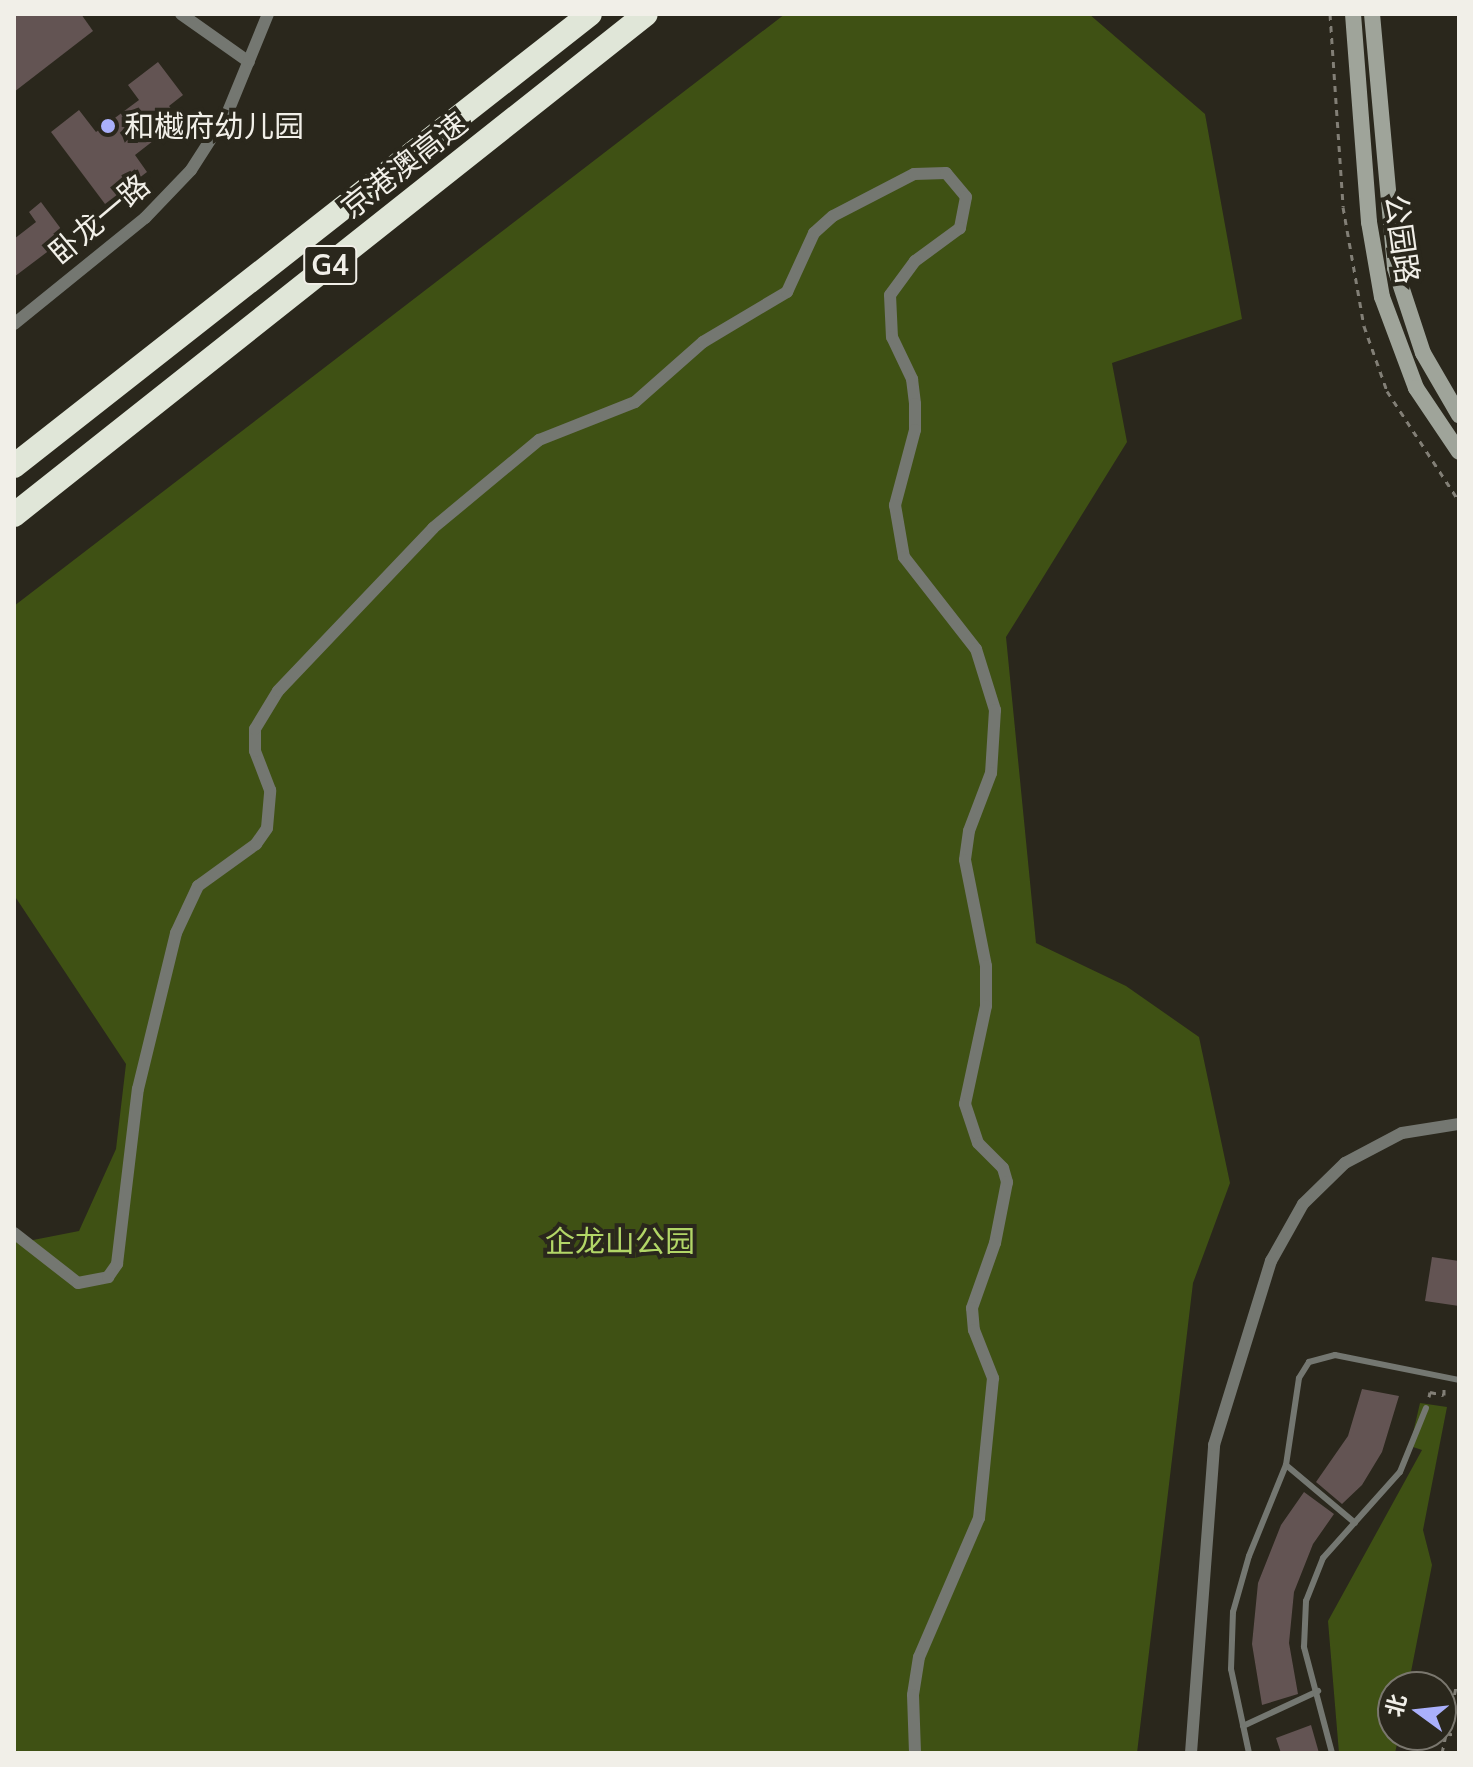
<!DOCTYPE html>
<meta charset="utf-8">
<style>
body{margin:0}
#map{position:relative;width:1473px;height:1767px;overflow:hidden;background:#2a271c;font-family:Mulish,"Noto Sans SC",sans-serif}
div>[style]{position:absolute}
.green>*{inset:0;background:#3f5114}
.building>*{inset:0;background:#635453}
.path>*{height:3px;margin-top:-1.5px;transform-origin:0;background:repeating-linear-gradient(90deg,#827f76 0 6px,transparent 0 12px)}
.lane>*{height:6px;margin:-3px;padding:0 3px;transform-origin:3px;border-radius:3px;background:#747771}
.street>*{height:12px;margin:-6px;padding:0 6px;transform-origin:6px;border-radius:6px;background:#747771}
.secondary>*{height:16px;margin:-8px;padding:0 8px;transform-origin:8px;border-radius:8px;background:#9fa49a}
.highway>*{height:24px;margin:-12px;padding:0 12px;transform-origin:12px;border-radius:12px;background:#e0e6d8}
.dots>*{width:22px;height:22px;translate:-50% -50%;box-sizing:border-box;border:4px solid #2a271c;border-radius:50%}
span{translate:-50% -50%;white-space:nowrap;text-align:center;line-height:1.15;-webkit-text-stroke:8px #2a271c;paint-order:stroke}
.shield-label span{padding:2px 6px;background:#2a271c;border:2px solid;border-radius:6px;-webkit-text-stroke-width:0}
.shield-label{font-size:28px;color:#f1efe8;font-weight:700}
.poi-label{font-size:30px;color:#f1efe8}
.left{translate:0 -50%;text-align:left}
.street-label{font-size:30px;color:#f1efe8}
.park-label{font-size:30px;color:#b2d667}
.frame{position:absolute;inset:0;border:16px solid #f1efe8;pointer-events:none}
.north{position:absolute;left:1377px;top:1671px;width:80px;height:80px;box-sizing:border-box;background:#2a271c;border:2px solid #7a776e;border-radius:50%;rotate:285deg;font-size:22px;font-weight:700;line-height:32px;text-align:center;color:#f1efe8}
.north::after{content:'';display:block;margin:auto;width:28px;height:36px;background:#aab0fb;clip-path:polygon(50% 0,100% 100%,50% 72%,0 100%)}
</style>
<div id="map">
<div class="green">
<div style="clip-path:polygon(785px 14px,1089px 14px,1205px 114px,1242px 319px,1112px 363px,1127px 442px,1006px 637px,1036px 943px,1126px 986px,1199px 1037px,1230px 1183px,1193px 1283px,1137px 1753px,14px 1753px,14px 1229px,28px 1241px,79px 1231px,116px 1149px,126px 1064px,14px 895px,14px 606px)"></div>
<div style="clip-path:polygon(1420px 1403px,1447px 1407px,1423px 1530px,1432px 1565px,1408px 1687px,1393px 1687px,1393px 1735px,1399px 1735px,1395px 1753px,1339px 1753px,1328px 1621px,1422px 1450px,1410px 1446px)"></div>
</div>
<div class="building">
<div style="clip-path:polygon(14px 14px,81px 14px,93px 31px,14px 92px)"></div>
<div style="clip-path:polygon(158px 62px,183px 95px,169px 106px,180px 120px,135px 155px,147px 172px,105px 204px,51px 132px,79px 110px,96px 132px,139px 100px,128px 85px)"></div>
<div style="clip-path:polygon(41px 202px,67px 237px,14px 277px,14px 239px,36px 222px,29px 212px)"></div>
<div style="clip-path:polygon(1432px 1257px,1459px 1261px,1459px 1306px,1425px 1301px)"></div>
<div style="clip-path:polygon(1362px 1389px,1399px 1396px,1382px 1452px,1362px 1485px,1342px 1504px,1316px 1482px,1348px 1436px)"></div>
<div style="clip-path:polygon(1304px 1492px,1334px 1514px,1313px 1544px,1294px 1592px,1289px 1643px,1298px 1694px,1262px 1705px,1252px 1644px,1258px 1583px,1281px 1525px)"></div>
<div style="clip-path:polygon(1311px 1725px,1319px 1753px,1281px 1753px,1276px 1738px)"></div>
</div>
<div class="path">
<div style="left:1330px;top:14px;width:193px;rotate:86.1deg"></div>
<div style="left:1343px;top:207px;width:121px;rotate:80deg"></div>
<div style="left:1364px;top:326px;width:69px;rotate:70.5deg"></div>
<div style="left:1387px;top:391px;width:131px;rotate:56.8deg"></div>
<div style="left:1429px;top:1397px;width:5px;rotate:-79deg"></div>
<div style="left:1430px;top:1392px;width:14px;rotate:12deg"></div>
<div style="left:1444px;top:1395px;width:6px;rotate:-90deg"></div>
<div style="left:1446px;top:1733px;width:13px;rotate:13deg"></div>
<div style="left:1442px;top:1753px;width:67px;rotate:-78deg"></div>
</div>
<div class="lane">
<div style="left:1286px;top:1465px;width:90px;rotate:40deg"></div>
<div style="left:1243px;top:1726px;width:83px;rotate:-25deg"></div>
<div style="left:1249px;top:1753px;width:86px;rotate:-102.1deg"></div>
<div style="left:1231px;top:1669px;width:57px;rotate:-88deg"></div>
<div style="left:1233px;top:1612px;width:58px;rotate:-74.1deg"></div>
<div style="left:1249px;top:1556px;width:98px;rotate:-67.9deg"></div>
<div style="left:1286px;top:1465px;width:88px;rotate:-81.5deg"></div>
<div style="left:1299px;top:1378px;width:19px;rotate:-58deg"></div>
<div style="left:1309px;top:1362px;width:27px;rotate:-15deg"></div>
<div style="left:1335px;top:1355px;width:126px;rotate:11.4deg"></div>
<div style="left:1332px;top:1753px;width:110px;rotate:-104.8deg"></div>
<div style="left:1304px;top:1647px;width:46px;rotate:-87.5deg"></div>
<div style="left:1306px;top:1601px;width:46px;rotate:-68.4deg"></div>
<div style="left:1323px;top:1558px;width:115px;rotate:-48.2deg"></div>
<div style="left:1400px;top:1472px;width:69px;rotate:-67.9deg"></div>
</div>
<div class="street">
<div style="left:181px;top:14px;width:83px;rotate:35.2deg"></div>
<div style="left:14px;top:324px;width:169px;rotate:-39deg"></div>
<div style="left:145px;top:218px;width:66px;rotate:-46.2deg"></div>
<div style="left:191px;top:170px;width:67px;rotate:-57.3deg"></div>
<div style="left:227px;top:114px;width:108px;rotate:-67.7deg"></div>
<div style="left:14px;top:1233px;width:81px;rotate:38deg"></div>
<div style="left:78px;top:1283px;width:31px;rotate:-11deg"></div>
<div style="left:108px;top:1277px;width:16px;rotate:-55deg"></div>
<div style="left:117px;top:1264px;width:176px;rotate:-83.2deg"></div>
<div style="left:138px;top:1089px;width:161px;rotate:-76.3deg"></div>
<div style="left:176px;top:933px;width:52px;rotate:-64.9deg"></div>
<div style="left:198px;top:886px;width:72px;rotate:-35.9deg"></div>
<div style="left:256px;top:844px;width:19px;rotate:-55deg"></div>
<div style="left:267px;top:828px;width:38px;rotate:-85deg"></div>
<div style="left:270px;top:790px;width:42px;rotate:-111deg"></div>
<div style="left:255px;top:751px;width:22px;rotate:-90deg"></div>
<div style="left:255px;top:729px;width:44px;rotate:-58.8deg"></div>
<div style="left:278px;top:691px;width:225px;rotate:-46.4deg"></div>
<div style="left:433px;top:528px;width:138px;rotate:-39.7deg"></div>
<div style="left:539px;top:440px;width:103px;rotate:-21.6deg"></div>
<div style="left:635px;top:402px;width:91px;rotate:-41.4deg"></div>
<div style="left:703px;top:342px;width:98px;rotate:-30.8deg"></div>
<div style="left:787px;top:292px;width:65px;rotate:-65.4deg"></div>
<div style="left:814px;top:233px;width:25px;rotate:-42deg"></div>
<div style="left:833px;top:216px;width:91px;rotate:-27.4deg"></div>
<div style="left:914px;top:174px;width:32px;rotate:-2deg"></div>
<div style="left:946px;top:173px;width:31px;rotate:50deg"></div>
<div style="left:966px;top:197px;width:32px;rotate:101deg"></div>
<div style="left:960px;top:228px;width:56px;rotate:143.7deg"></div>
<div style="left:915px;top:261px;width:42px;rotate:126.3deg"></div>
<div style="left:890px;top:295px;width:42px;rotate:87.3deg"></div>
<div style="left:892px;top:337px;width:47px;rotate:64.5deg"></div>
<div style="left:912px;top:379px;width:25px;rotate:83deg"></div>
<div style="left:915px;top:404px;width:26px;rotate:90deg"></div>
<div style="left:915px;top:430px;width:78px;rotate:104.9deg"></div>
<div style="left:895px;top:505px;width:53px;rotate:80.2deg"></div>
<div style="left:904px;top:557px;width:117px;rotate:52deg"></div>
<div style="left:976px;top:649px;width:64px;rotate:72.7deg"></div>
<div style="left:995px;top:710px;width:63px;rotate:93.6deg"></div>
<div style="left:991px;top:773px;width:62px;rotate:110.8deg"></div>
<div style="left:969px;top:831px;width:29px;rotate:98deg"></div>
<div style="left:965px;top:860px;width:108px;rotate:78.8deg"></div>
<div style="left:986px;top:966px;width:40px;rotate:90deg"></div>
<div style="left:986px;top:1006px;width:100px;rotate:102.1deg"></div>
<div style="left:965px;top:1104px;width:41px;rotate:71.6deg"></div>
<div style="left:978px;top:1143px;width:35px;rotate:45deg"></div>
<div style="left:1003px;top:1168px;width:15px;rotate:74deg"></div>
<div style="left:1007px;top:1182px;width:62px;rotate:101.1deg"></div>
<div style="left:995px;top:1243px;width:69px;rotate:109.5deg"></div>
<div style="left:972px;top:1308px;width:22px;rotate:85deg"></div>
<div style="left:974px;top:1330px;width:52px;rotate:68.4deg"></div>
<div style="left:993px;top:1378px;width:141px;rotate:95.7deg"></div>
<div style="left:979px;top:1518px;width:151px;rotate:113.3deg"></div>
<div style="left:919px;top:1657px;width:38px;rotate:99deg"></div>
<div style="left:913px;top:1695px;width:58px;rotate:88deg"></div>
<div style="left:1191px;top:1753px;width:309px;rotate:-85.7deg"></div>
<div style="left:1214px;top:1445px;width:193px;rotate:-72.8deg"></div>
<div style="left:1271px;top:1261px;width:65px;rotate:-60.7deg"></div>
<div style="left:1303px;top:1204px;width:59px;rotate:-44.3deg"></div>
<div style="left:1345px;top:1163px;width:64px;rotate:-27.8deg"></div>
<div style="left:1402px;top:1133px;width:58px;rotate:-9deg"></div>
</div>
<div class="secondary">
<div style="left:1353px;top:14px;width:209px;rotate:85.6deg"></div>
<div style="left:1369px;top:222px;width:76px;rotate:80.2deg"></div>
<div style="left:1382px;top:297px;width:97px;rotate:69.5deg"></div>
<div style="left:1416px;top:388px;width:77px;rotate:56.1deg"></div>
<div style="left:1372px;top:14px;width:255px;rotate:84.8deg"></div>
<div style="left:1395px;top:268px;width:89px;rotate:71.8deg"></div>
<div style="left:1423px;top:353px;width:72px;rotate:59.9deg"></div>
</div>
<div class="highway">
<div style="left:14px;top:466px;width:732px;rotate:-38.12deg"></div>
<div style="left:14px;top:515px;width:806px;rotate:-38.4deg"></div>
</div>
<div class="dots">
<div style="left:108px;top:126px;background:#aab0fb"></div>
</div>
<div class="shield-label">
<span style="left:330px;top:265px">G4</span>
</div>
<div class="poi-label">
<span class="left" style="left:124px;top:126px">和樾府幼儿园</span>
</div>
<div class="street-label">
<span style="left:404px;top:165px;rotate:-38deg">京港澳高速</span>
<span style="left:99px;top:219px;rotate:-40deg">卧龙一路</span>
<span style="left:1402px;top:239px;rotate:82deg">公园路</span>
</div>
<div class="park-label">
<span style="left:620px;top:1241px">企龙山公园</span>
</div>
<div class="frame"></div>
<div class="north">北</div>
</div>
